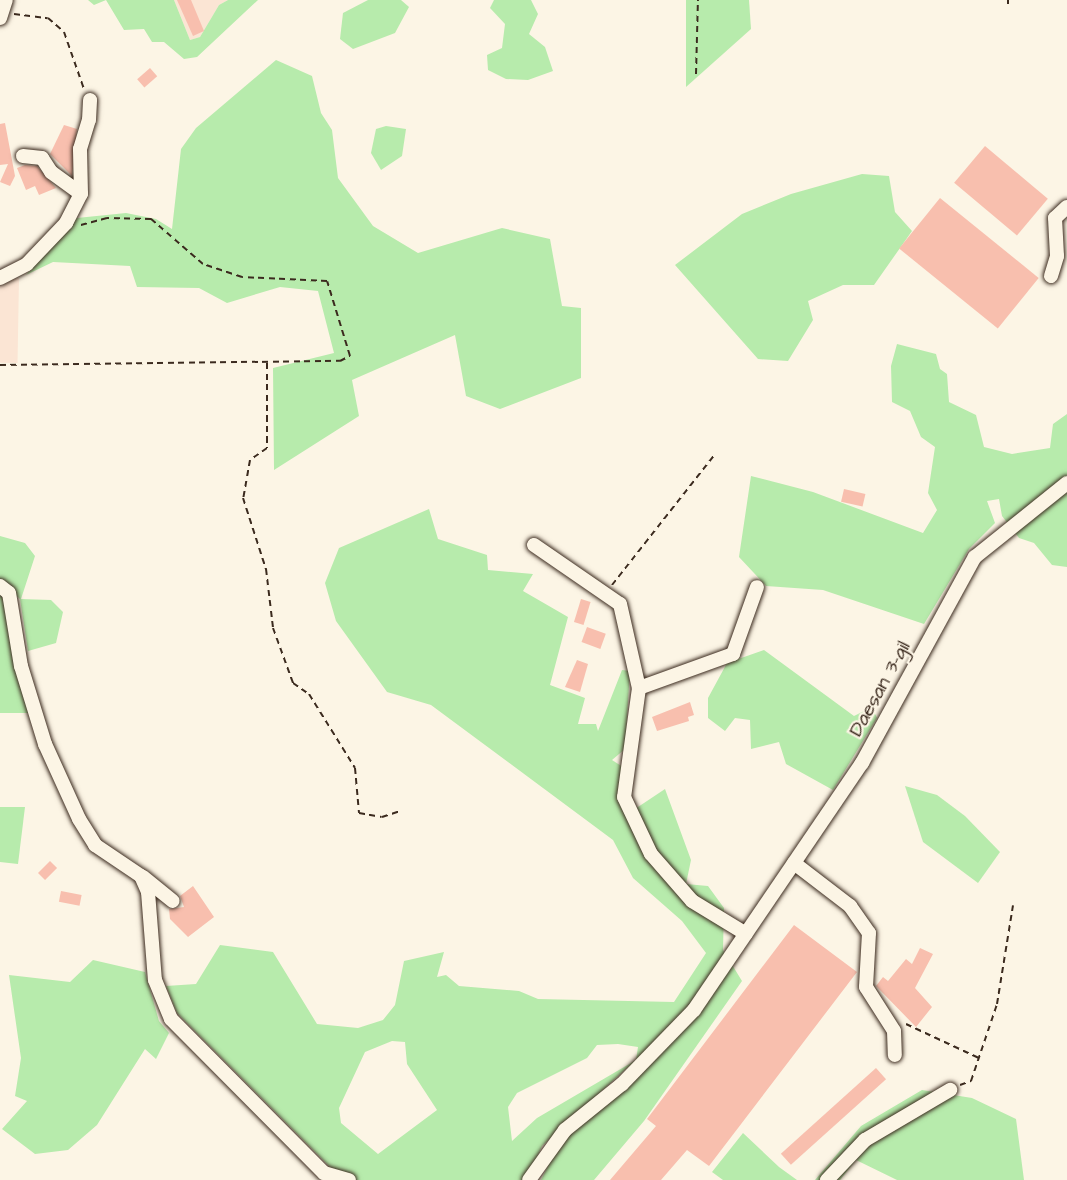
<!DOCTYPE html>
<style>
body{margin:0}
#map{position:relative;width:1067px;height:1180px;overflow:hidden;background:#fcf5e5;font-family:"Architects Daughter",sans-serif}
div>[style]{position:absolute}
.built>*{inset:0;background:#fbe5d4;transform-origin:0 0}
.green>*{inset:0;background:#b7ebac}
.building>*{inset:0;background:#f8bfae;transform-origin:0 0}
.path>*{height:2px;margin-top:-1px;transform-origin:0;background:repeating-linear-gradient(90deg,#3b2a1e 0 6px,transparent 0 10.5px)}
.roads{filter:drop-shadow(0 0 2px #3b2a1e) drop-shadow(0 0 2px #3b2a1e)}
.minor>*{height:14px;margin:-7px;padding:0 7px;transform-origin:7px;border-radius:7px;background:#fcf5e5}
span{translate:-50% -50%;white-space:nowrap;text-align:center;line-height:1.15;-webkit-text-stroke:4.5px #fcf5e5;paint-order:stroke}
.street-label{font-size:20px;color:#3b2a1e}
</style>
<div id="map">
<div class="built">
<div style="clip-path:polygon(174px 0,228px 0,219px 5px,200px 37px,190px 40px)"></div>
<div style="left:19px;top:278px;width:85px;height:20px;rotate:91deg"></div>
</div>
<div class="green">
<div style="clip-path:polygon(88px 0,174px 0,190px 40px,200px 37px,219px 5px,228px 0,258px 0,197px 57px,184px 59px,164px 42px,152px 42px,144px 29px,124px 30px,106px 0,94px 5px)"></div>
<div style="clip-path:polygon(368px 0,401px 0,409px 7px,395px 33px,353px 49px,340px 39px,343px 13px)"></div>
<div style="clip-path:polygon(494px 0,531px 0,538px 14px,529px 34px,545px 47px,553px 71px,528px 80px,506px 79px,488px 70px,487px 55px,502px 48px,505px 24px,490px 8px)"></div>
<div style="clip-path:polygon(686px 0,749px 0,751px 29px,686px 87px)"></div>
<div style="clip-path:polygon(276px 60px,312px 76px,321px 113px,332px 130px,338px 178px,373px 226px,418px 253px,502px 228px,550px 239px,562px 306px,581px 308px,581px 378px,500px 409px,466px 396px,455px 335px,352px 380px,359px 416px,274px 470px,273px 368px,334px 353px,318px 291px,280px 287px,227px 303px,199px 288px,137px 287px,130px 266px,53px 262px,26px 275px,77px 218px,126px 213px,156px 219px,172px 229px,181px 149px,196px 128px)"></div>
<div style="clip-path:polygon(386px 126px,406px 129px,402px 156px,381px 170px,371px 153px,376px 129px)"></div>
<div style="clip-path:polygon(862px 174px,889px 176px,895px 212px,912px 231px,874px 285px,843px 285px,808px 301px,813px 320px,788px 361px,758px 359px,675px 265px,742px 214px,791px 194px)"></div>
<div style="clip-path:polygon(897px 344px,936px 354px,940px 369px,947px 374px,949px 402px,976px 415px,984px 447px,1012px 454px,1050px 448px,1053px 424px,1067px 414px,1067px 567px,1052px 565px,1034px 543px,1019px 538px,1002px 516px,999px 499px,987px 501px,995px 523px,969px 549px,924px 624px,823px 590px,766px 586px,739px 557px,751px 476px,813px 492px,923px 533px,937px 510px,928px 493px,935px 447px,921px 437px,910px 411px,892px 402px,891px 366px)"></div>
<div style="clip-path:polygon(evenodd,429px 509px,438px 539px,487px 555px,488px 570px,533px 574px,523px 591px,568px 617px,550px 685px,585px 698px,578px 724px,596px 724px,598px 731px,622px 670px,630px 671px,625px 749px,612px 760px,626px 769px,629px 813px,665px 789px,691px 860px,686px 884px,708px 886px,724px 908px,723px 950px,742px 981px,644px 1121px,594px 1180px,541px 1180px,555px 1152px,630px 1065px,542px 1146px,527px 1180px,323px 1180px,331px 1168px,177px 1013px,166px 986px,196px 984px,220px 945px,273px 952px,317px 1024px,358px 1028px,383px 1020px,395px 1005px,404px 961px,444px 952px,437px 977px,446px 975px,459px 986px,519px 991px,538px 999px,674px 1002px,706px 953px,682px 921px,633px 878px,613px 840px,431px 705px,387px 692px,336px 621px,325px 583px,339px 548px,429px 509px,392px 1041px,405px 1042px,407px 1064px,437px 1110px,378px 1154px,341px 1123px,339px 1108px,365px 1052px,392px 1041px,429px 509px,618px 1044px,638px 1047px,636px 1060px,537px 1118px,512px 1141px,508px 1107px,517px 1093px,587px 1058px,597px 1045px,618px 1044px)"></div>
<div style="clip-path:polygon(0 536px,25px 543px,35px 556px,21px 599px,51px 600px,63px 612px,56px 643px,28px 651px,20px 599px,0 581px)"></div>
<div style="clip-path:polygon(0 593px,2px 594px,30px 713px,0 713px)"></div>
<div style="clip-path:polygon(764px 650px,854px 716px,872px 707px,877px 718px,833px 790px,786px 764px,779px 742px,751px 749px,750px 720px,735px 718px,725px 731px,708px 718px,708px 698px,727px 663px)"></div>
<div style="clip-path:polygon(905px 786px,937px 795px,965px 816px,1000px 852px,978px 883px,923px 842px)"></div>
<div style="clip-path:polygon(0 807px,25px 807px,18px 864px,0 862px)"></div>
<div style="clip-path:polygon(93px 960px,145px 972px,159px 1021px,169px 1033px,156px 1059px,145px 1049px,97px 1125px,68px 1150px,35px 1154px,2px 1129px,27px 1101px,15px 1096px,21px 1058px,9px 975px,70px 982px)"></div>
<div style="clip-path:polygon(922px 1090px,972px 1098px,1016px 1119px,1024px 1180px,897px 1180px,856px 1160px,840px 1180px,815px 1180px,861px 1126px)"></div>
<div style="clip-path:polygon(743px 1133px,779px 1167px,797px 1180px,723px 1180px,712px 1172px)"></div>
</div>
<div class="building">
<div style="clip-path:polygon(177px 0,191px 0,204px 31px,193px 36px)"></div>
<div style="left:150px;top:68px;width:11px;height:17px;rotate:49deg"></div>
<div style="clip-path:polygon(5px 123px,15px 176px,10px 186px,0 182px,8px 164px,0 165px,0 124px)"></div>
<div style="clip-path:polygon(64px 125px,77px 129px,72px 176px,50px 154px)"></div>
<div style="left:985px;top:146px;width:82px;height:48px;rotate:40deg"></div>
<div style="clip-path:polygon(25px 165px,37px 166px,56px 188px,39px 195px,35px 186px,26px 190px,17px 168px)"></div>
<div style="left:940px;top:198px;width:127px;height:65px;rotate:39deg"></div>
<div style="left:844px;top:489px;width:22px;height:13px;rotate:13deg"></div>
<div style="left:581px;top:599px;width:10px;height:24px;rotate:17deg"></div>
<div style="left:587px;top:627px;width:20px;height:16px;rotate:20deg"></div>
<div style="clip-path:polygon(577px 660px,588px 664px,580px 692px,565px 687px)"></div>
<div style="clip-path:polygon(690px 702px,694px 715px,688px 717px,689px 721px,657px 731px,652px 717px)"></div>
<div style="left:50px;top:861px;width:10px;height:17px;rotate:45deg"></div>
<div style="clip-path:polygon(193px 886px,214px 917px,188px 937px,170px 919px,169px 909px,184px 907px,180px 896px)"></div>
<div style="left:61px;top:891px;width:21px;height:11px;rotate:11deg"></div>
<div style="clip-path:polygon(794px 925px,857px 972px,709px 1166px,687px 1150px,661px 1180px,610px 1180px,656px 1126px,647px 1119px)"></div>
<div style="clip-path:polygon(920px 948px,933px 954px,915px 988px,932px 1007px,916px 1027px,876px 986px,883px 977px,888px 981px,906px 959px,912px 964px)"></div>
<div style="left:876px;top:1068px;width:15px;height:128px;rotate:48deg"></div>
</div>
<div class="path">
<div style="left:1008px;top:4px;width:4px;rotate:-90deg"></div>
<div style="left:14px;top:14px;width:34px;rotate:7deg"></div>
<div style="left:48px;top:18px;width:21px;rotate:41deg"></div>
<div style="left:64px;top:32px;width:60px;rotate:70.7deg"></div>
<div style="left:696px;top:74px;width:74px;rotate:-88.5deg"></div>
<div style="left:267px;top:363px;width:85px;rotate:90deg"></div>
<div style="left:267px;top:448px;width:21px;rotate:145deg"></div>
<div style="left:250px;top:460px;width:39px;rotate:100deg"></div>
<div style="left:243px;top:498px;width:75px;rotate:72.1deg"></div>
<div style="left:266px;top:569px;width:59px;rotate:83.2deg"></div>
<div style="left:273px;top:628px;width:59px;rotate:70deg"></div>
<div style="left:293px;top:683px;width:19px;rotate:35deg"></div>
<div style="left:309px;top:694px;width:87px;rotate:58.1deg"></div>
<div style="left:355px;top:768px;width:45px;rotate:84.9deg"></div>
<div style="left:359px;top:813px;width:23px;rotate:10deg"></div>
<div style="left:382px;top:817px;width:20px;rotate:-18deg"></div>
<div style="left:0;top:365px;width:340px;rotate:-0.7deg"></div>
<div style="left:340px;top:361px;width:11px;rotate:-27deg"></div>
<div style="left:350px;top:356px;width:78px;rotate:-107deg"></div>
<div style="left:327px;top:281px;width:85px;rotate:-177.3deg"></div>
<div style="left:242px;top:277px;width:41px;rotate:-161.6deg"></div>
<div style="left:203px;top:264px;width:69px;rotate:-139.1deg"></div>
<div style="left:151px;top:219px;width:44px;rotate:-178.7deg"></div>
<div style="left:107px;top:218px;width:30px;rotate:165deg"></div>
<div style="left:612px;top:585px;width:167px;rotate:-51.8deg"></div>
<div style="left:906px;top:1024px;width:81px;rotate:25deg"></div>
<div style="left:960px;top:1085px;width:12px;rotate:-20deg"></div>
<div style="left:971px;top:1081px;width:81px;rotate:-71.3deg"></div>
<div style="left:997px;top:1004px;width:100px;rotate:-80.8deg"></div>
</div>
<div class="roads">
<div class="minor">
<div style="left:0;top:18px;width:19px;rotate:-72deg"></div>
<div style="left:23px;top:156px;width:19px;rotate:6deg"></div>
<div style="left:42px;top:158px;width:17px;rotate:57deg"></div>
<div style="left:51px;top:172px;width:37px;rotate:36deg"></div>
<div style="left:1051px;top:276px;width:21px;rotate:-73deg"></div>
<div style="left:1057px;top:256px;width:38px;rotate:-93deg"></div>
<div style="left:1055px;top:218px;width:16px;rotate:-43deg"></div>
<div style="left:0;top:278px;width:30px;rotate:-27deg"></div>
<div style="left:27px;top:264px;width:57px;rotate:-46.4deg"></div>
<div style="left:66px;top:223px;width:33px;rotate:-63deg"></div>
<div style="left:81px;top:194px;width:45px;rotate:-91.3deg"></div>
<div style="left:80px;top:149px;width:30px;rotate:-73deg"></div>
<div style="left:89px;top:120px;width:20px;rotate:-87deg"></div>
<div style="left:534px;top:545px;width:104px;rotate:34.5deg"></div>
<div style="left:620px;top:604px;width:86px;rotate:77.3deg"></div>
<div style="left:639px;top:688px;width:110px;rotate:97.8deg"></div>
<div style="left:624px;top:797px;width:63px;rotate:64.7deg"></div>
<div style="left:651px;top:854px;width:62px;rotate:48.9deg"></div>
<div style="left:692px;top:901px;width:63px;rotate:31.4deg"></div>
<div style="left:0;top:586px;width:11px;rotate:38deg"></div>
<div style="left:9px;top:593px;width:74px;rotate:80.7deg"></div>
<div style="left:21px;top:666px;width:82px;rotate:72.9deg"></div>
<div style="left:45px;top:744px;width:82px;rotate:65.6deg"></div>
<div style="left:79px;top:819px;width:31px;rotate:58deg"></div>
<div style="left:95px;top:845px;width:55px;rotate:34deg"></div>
<div style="left:141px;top:876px;width:17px;rotate:66deg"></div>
<div style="left:148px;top:892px;width:88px;rotate:85.5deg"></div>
<div style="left:155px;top:980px;width:42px;rotate:67.7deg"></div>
<div style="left:171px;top:1019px;width:217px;rotate:45.2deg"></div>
<div style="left:324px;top:1173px;width:26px;rotate:16deg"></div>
<div style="left:639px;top:688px;width:100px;rotate:-19.9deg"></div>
<div style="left:733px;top:654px;width:71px;rotate:-70.3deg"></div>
<div style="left:794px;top:863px;width:71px;rotate:37.5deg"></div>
<div style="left:850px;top:906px;width:33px;rotate:55deg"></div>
<div style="left:869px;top:933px;width:54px;rotate:93.2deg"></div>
<div style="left:866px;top:987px;width:52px;rotate:57.5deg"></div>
<div style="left:894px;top:1031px;width:24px;rotate:88deg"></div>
<div style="left:143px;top:877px;width:38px;rotate:39deg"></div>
<div style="left:529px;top:1180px;width:62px;rotate:-54.2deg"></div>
<div style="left:565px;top:1130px;width:73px;rotate:-38.9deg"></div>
<div style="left:622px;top:1084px;width:103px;rotate:-45.8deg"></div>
<div style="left:694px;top:1010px;width:299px;rotate:-55.8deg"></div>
<div style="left:862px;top:763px;width:235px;rotate:-61.3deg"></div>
<div style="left:975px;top:557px;width:118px;rotate:-38.8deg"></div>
<div style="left:827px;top:1180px;width:55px;rotate:-46.5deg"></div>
<div style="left:865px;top:1140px;width:99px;rotate:-30.5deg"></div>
</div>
</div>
<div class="street-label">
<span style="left:880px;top:689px;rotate:-61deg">Daesan 3-gil</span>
</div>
</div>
